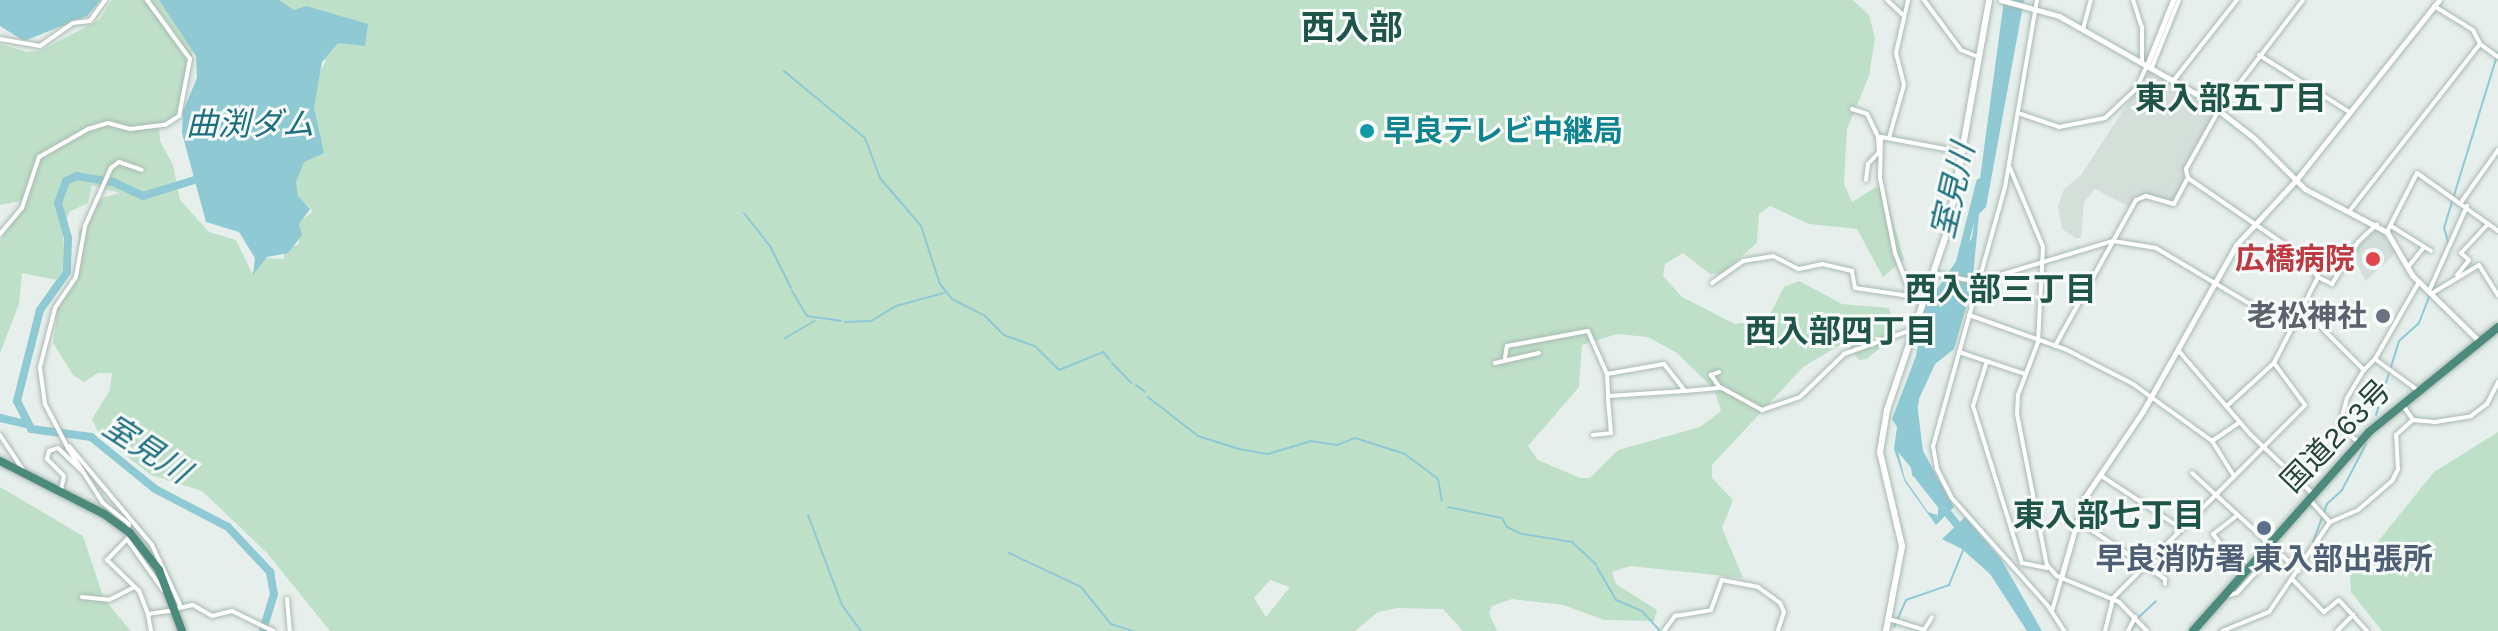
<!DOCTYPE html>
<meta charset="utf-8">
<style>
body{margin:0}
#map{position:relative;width:2498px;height:631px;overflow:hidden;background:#e6efeb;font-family:Karla,"Noto Sans JP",sans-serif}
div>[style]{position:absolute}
.built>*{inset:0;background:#d4dfda}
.green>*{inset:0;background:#bfe0c8}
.water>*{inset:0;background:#8ec9d4}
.stream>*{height:2px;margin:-1px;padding:0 1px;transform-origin:1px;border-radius:1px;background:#8ec9d4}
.river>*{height:8px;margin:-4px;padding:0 4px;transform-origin:4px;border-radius:4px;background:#8ec9d4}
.roads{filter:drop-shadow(0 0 2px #a8b8b2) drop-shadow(0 0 2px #a8b8b2)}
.minor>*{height:4px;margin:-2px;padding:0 2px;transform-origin:2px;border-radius:2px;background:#fff}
.tertiary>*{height:5px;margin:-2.5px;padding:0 2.5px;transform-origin:2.5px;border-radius:2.5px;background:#fff}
.secondary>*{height:6px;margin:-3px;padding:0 3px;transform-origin:3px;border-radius:3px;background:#fff}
.trunk>*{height:8px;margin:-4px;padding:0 4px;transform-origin:4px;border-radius:4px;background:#4c8a7c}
.dots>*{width:22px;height:22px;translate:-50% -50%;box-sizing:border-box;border:4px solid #f7fbf9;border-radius:50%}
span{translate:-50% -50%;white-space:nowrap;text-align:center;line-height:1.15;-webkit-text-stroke:6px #f7fbf9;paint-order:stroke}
.culture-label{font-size:30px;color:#0d838f;font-weight:700}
.left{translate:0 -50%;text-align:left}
.health-label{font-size:30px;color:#be3a42;font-weight:700}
.right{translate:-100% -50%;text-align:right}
.worship-label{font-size:30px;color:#5b616d;font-weight:700}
.street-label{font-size:30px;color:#24423a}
.service-label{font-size:30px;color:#4e5e75;font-weight:700}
.neighbourhood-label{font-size:32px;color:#1f5548;font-weight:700}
.water-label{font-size:32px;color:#1c6f80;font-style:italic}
.quarter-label{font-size:34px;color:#1f5548;font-weight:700}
</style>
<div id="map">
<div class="built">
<div style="clip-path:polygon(2150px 69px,2216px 112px,2184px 167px,2185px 182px,2173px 202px,2144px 194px,2130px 207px,2095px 189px,2084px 202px,2081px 238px,2075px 238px,2062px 229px,2058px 206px,2064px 189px,2081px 175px)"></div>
<div style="clip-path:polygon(2377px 227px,2397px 252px,2366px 281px,2351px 253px)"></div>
</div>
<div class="green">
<div style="clip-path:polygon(evenodd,112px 0,144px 0,178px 36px,151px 0,160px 0,194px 47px,177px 115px,159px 124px,160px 141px,173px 165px,180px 200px,209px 232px,236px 240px,252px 273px,265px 258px,284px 259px,283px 250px,299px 244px,298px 223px,313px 211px,298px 197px,295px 180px,312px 115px,315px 81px,326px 61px,276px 0,1853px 0,1869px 15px,1875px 38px,1869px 76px,1847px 129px,1844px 184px,1852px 202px,1876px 187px,1884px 190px,1904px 259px,1883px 277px,1857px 229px,1809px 224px,1770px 206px,1759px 214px,1757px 243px,1721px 274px,1710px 274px,1683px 253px,1665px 264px,1663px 276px,1682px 297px,1735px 324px,1767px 320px,1784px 287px,1799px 281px,1842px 304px,1889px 308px,1892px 323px,1883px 345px,1867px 359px,1859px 360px,1845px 342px,1803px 367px,1712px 465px,1712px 478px,1733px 500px,1722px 528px,1743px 578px,1630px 566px,1612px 572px,1616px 584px,1657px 610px,1654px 621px,1604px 620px,1563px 605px,1512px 599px,1492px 606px,1489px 613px,1497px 631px,1463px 631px,1443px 609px,1397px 608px,1378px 612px,1355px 631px,330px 631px,267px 553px,202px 491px,151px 475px,99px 434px,92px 419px,110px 390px,112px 373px,98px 373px,84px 382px,73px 375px,53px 343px,58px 305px,79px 273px,79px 231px,102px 198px,120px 193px,92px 185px,88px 203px,69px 212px,63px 229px,64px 268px,56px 280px,22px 273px,19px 304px,0 353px,0 240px,27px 200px,0 205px,0 44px,27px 52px,42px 50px,99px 20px,112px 0,1617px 334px,1648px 337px,1677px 353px,1714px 389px,1721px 411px,1700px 427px,1618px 450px,1590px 478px,1580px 478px,1538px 460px,1528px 446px,1579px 387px,1582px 345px,1617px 334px,112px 0,1270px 580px,1290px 587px,1266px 617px,1254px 598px,1270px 580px)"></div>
<div style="clip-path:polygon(2498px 432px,2498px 631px,2382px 631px,2351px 592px,2350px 576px,2434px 472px)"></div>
<div style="clip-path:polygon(0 487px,83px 536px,104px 599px,131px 631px,0 631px)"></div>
</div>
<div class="water">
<div style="clip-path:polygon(0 0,101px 0,87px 16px,24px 41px,0 26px)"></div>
<div style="clip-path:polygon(159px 0,279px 0,294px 10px,306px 6px,368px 24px,365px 46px,338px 43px,322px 62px,314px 108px,324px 153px,304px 162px,296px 182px,298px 196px,310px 209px,299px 224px,302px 235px,288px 253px,267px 257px,253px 275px,255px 258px,239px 232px,206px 222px,182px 133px,183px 111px,197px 78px,196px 56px)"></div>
<div style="clip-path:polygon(evenodd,2004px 0,2024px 0,1986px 207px,1979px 214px,1972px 287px,1954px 349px,1935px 364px,1917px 403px,1923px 451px,1954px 507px,1936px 525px,1905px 482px,1894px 449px,1897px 427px,1892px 419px,1916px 356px,1924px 308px,1972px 238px,2004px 0,1898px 452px,1939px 501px,1937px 522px,1937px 515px,1928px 512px,1905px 479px,1898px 452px)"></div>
<div style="clip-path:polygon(1965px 517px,2001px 559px,2042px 631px,2027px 631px,1990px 574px,1962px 549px,1942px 539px)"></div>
</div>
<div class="stream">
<div style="left:784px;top:71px;width:105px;rotate:39.6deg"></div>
<div style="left:865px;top:138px;width:43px;rotate:69.4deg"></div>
<div style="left:880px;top:178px;width:63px;rotate:49.5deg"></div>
<div style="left:921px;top:226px;width:61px;rotate:71.9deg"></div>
<div style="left:940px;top:284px;width:19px;rotate:51deg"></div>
<div style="left:952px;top:299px;width:37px;rotate:27deg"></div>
<div style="left:985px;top:316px;width:27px;rotate:45deg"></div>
<div style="left:1004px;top:335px;width:33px;rotate:20deg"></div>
<div style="left:1035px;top:346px;width:34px;rotate:45deg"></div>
<div style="left:1059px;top:370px;width:48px;rotate:-22.2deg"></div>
<div style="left:1103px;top:352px;width:11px;rotate:49deg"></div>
<div style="left:744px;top:213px;width:42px;rotate:51.8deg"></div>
<div style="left:770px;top:246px;width:47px;rotate:63.4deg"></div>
<div style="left:2449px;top:245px;width:18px;rotate:-106deg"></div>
<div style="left:2444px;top:228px;width:184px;rotate:-72.9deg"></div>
<div style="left:792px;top:291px;width:29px;rotate:59deg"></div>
<div style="left:807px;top:316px;width:34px;rotate:8deg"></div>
<div style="left:845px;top:322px;width:26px;rotate:-2deg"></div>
<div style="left:871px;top:321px;width:29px;rotate:-31deg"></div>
<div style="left:896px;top:306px;width:50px;rotate:-15.2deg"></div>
<div style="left:785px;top:338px;width:34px;rotate:-30deg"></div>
<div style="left:1112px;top:363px;width:28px;rotate:46deg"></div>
<div style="left:1136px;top:385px;width:11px;rotate:38deg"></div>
<div style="left:1148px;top:397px;width:63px;rotate:38deg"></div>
<div style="left:1198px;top:436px;width:43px;rotate:17.6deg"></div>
<div style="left:1239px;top:449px;width:29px;rotate:10deg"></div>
<div style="left:1268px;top:454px;width:45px;rotate:-16.8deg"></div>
<div style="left:1311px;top:441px;width:26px;rotate:9deg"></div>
<div style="left:1337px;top:445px;width:19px;rotate:-21deg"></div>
<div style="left:1355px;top:438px;width:52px;rotate:17.7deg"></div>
<div style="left:1405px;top:454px;width:41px;rotate:37.1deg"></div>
<div style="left:1438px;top:479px;width:22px;rotate:80deg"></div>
<div style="left:2376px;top:415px;width:77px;rotate:-72.7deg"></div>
<div style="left:2399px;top:341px;width:27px;rotate:-42deg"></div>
<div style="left:2419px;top:323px;width:39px;rotate:-69deg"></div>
<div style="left:1448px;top:507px;width:55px;rotate:11.5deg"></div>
<div style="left:1502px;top:518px;width:10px;rotate:61deg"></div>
<div style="left:1507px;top:527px;width:17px;rotate:25deg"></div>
<div style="left:1522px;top:534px;width:51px;rotate:9.1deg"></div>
<div style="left:1572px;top:542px;width:33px;rotate:43deg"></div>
<div style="left:808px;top:515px;width:96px;rotate:69.3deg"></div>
<div style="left:842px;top:605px;width:32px;rotate:54deg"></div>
<div style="left:2312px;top:545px;width:44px;rotate:-69.9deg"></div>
<div style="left:2327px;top:504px;width:21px;rotate:-43deg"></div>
<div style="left:2342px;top:490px;width:52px;rotate:-62.4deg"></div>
<div style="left:1009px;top:553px;width:80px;rotate:25.3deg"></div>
<div style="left:1081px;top:587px;width:48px;rotate:51deg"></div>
<div style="left:1111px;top:624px;width:23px;rotate:18deg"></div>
<div style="left:1597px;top:567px;width:38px;rotate:60deg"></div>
<div style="left:1616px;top:600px;width:28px;rotate:23deg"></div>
<div style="left:1642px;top:611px;width:27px;rotate:48deg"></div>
<div style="left:2139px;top:617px;width:23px;rotate:-43deg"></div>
<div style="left:1894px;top:627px;width:30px;rotate:-66deg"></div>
<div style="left:1906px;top:600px;width:46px;rotate:-19.2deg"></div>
<div style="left:1949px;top:585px;width:38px;rotate:-68deg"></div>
<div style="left:2130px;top:631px;width:11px;rotate:-56deg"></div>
<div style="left:2219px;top:631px;width:22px;rotate:-24deg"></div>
</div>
<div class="river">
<div style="left:201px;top:178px;width:61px;rotate:162.8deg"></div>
<div style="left:143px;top:196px;width:33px;rotate:-155deg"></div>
<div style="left:113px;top:182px;width:36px;rotate:-171deg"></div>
<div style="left:77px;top:176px;width:12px;rotate:156deg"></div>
<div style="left:66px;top:181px;width:23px;rotate:110deg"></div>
<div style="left:58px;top:203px;width:37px;rotate:74deg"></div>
<div style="left:68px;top:239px;width:33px;rotate:92deg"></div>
<div style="left:67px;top:272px;width:47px;rotate:125.4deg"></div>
<div style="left:40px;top:310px;width:94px;rotate:104.2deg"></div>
<div style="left:17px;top:401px;width:31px;rotate:63deg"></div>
<div style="left:31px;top:429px;width:61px;rotate:7.6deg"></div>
<div style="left:91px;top:437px;width:82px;rotate:39.1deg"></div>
<div style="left:155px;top:489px;width:82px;rotate:27.5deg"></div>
<div style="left:228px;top:527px;width:62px;rotate:47deg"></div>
<div style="left:270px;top:572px;width:22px;rotate:80deg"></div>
<div style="left:274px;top:594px;width:39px;rotate:107deg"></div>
<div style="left:1959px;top:266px;width:86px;rotate:-75.8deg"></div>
<div style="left:1915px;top:400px;width:33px;rotate:102deg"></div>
<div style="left:1908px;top:432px;width:42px;rotate:79deg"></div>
<div style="left:1916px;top:473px;width:74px;rotate:51.6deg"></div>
<div style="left:0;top:418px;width:28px;rotate:13deg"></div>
</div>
<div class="roads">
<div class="minor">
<div style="left:1887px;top:0;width:22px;rotate:43deg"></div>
<div style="left:1924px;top:0;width:62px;rotate:53.5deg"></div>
<div style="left:1961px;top:50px;width:18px;rotate:22deg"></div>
<div style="left:2037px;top:0;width:190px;rotate:99.7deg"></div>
<div style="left:2005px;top:187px;width:269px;rotate:105.5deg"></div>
<div style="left:1933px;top:446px;width:23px;rotate:80deg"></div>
<div style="left:1937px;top:469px;width:31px;rotate:63deg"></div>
<div style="left:1951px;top:497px;width:146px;rotate:48.3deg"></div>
<div style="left:2048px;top:606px;width:30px;rotate:57deg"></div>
<div style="left:2133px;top:0;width:28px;rotate:72deg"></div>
<div style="left:2142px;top:27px;width:34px;rotate:90deg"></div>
<div style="left:2434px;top:6px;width:46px;rotate:31.6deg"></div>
<div style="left:2473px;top:30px;width:16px;rotate:63deg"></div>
<div style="left:2480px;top:44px;width:22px;rotate:36deg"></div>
<div style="left:2083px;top:29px;width:30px;rotate:-75deg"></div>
<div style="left:0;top:39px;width:41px;rotate:9.9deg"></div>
<div style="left:40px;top:46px;width:40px;rotate:-34.9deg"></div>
<div style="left:73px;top:23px;width:17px;rotate:-7deg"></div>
<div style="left:90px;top:21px;width:26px;rotate:-54deg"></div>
<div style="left:2259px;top:55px;width:107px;rotate:32.3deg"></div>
<div style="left:2152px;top:67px;width:72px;rotate:-68.1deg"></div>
<div style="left:2174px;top:80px;width:102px;rotate:-51.8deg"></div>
<div style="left:1852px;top:109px;width:16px;rotate:18deg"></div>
<div style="left:1867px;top:114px;width:25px;rotate:64deg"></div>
<div style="left:2021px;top:114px;width:40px;rotate:18.9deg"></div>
<div style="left:2059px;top:127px;width:47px;rotate:-11.1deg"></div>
<div style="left:2105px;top:118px;width:42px;rotate:-43.1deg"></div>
<div style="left:2136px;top:89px;width:26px;rotate:-65deg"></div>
<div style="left:1889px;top:138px;width:55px;rotate:-74.2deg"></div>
<div style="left:1904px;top:85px;width:33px;rotate:-104deg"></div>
<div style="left:1896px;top:53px;width:54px;rotate:-77.2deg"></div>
<div style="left:2010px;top:168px;width:86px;rotate:67.3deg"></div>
<div style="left:2043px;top:247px;width:95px;rotate:93deg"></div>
<div style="left:2038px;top:342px;width:57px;rotate:110.7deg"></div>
<div style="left:2018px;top:395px;width:19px;rotate:93deg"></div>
<div style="left:2017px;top:414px;width:154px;rotate:78.8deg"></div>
<div style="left:2047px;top:565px;width:15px;rotate:48deg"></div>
<div style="left:2057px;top:576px;width:67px;rotate:22.8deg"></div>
<div style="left:2119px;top:602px;width:40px;rotate:46deg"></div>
<div style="left:1866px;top:180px;width:16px;rotate:-83deg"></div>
<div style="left:1868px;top:164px;width:16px;rotate:-47deg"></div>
<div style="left:1879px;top:152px;width:15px;rotate:-94deg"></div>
<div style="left:2462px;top:201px;width:62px;rotate:-54.8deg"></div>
<div style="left:2351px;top:209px;width:209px;rotate:-52deg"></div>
<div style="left:2391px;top:226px;width:47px;rotate:32deg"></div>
<div style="left:2387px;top:232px;width:66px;rotate:-63deg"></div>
<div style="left:2417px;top:173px;width:100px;rotate:35.6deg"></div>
<div style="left:0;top:234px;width:34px;rotate:-50deg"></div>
<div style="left:22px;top:208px;width:54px;rotate:-71.6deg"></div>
<div style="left:39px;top:157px;width:56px;rotate:-29.7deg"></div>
<div style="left:88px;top:129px;width:21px;rotate:-17deg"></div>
<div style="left:108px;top:123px;width:23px;rotate:15deg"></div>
<div style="left:130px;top:129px;width:35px;rotate:-7deg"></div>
<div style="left:165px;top:125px;width:17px;rotate:-33deg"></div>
<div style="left:179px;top:116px;width:58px;rotate:-79.1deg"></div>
<div style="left:190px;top:59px;width:73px;rotate:-126.1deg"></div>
<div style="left:2408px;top:267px;width:26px;rotate:-51deg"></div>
<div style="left:1933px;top:273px;width:45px;rotate:11.6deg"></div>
<div style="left:1977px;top:282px;width:142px;rotate:-16.8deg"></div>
<div style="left:2113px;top:241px;width:44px;rotate:9.2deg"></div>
<div style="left:2156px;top:248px;width:158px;rotate:30.8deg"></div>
<div style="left:2457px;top:275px;width:19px;rotate:-51deg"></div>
<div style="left:2469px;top:260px;width:11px;rotate:-139deg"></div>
<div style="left:2461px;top:253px;width:40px;rotate:-47deg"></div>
<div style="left:2318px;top:277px;width:16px;rotate:27deg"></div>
<div style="left:2332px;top:284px;width:49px;rotate:-58.2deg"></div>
<div style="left:2358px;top:242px;width:26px;rotate:-43deg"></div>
<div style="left:1712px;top:283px;width:38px;rotate:-35deg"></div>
<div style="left:1743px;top:261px;width:30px;rotate:-9deg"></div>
<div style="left:1773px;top:256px;width:29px;rotate:27deg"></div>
<div style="left:1799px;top:269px;width:24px;rotate:-12deg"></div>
<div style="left:1822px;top:264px;width:31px;rotate:13deg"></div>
<div style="left:1852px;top:271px;width:17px;rotate:80deg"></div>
<div style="left:1855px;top:288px;width:69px;rotate:8.4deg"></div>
<div style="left:2430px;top:289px;width:91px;rotate:-66deg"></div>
<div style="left:2434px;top:292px;width:52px;rotate:-31deg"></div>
<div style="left:2479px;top:265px;width:36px;rotate:58deg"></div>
<div style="left:1911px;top:294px;width:44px;rotate:-111.3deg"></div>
<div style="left:1895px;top:253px;width:76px;rotate:-101.3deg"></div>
<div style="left:1880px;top:178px;width:41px;rotate:-88.6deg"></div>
<div style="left:1881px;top:137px;width:82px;rotate:10.5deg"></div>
<div style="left:2303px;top:309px;width:86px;rotate:45deg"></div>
<div style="left:2364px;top:370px;width:16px;rotate:-45deg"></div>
<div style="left:2375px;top:359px;width:51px;rotate:36.2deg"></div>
<div style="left:1969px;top:315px;width:102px;rotate:19.5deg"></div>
<div style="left:2065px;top:349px;width:76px;rotate:27.2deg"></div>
<div style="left:2133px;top:384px;width:97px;rotate:35.8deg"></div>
<div style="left:2055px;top:346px;width:167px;rotate:-61deg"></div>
<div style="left:2136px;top:200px;width:11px;rotate:-22deg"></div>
<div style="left:2146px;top:196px;width:29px;rotate:16deg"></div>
<div style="left:2174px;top:204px;width:30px;rotate:-62deg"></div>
<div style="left:2178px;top:350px;width:111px;rotate:49.4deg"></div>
<div style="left:2250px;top:434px;width:87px;rotate:43.6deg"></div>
<div style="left:1959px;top:352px;width:70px;rotate:18.4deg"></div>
<div style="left:1505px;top:358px;width:12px;rotate:-81deg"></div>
<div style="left:1507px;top:346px;width:82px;rotate:-10.5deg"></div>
<div style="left:1588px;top:331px;width:47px;rotate:66.2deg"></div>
<div style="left:1607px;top:374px;width:58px;rotate:-10deg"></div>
<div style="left:1664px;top:364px;width:34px;rotate:52deg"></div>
<div style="left:1685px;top:391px;width:37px;rotate:-5deg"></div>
<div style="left:1722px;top:388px;width:46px;rotate:28.8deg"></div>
<div style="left:1762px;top:410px;width:40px;rotate:-18.9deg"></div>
<div style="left:1800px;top:397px;width:62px;rotate:-44.3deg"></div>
<div style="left:1844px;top:354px;width:74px;rotate:-19.7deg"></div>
<div style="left:2375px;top:359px;width:89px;rotate:-60.3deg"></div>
<div style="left:1987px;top:361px;width:47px;rotate:107.3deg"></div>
<div style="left:1973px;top:406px;width:164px;rotate:72.7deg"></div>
<div style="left:2022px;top:563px;width:26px;rotate:11deg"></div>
<div style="left:1495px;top:363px;width:45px;rotate:-12.8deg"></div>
<div style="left:1719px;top:372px;width:9px;rotate:159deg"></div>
<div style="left:1711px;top:375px;width:16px;rotate:55deg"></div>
<div style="left:1607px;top:374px;width:21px;rotate:87deg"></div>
<div style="left:2402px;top:404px;width:19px;rotate:55deg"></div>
<div style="left:2227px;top:406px;width:64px;rotate:-42.5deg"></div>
<div style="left:2274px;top:363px;width:97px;rotate:-62.9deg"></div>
<div style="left:2318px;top:277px;width:32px;rotate:-131deg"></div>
<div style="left:2297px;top:253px;width:132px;rotate:-145.5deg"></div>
<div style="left:2188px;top:178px;width:9px;rotate:-103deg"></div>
<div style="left:2186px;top:169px;width:68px;rotate:-60.8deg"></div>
<div style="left:2219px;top:110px;width:138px;rotate:-52.6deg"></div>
<div style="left:0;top:435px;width:42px;rotate:56.7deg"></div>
<div style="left:1593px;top:435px;width:18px;rotate:-6deg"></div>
<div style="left:1611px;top:433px;width:37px;rotate:-95deg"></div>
<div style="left:1608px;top:396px;width:77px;rotate:-3.7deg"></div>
<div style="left:2359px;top:442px;width:24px;rotate:-145deg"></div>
<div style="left:2339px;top:428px;width:31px;rotate:-75deg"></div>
<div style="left:2347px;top:398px;width:33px;rotate:-59deg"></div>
<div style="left:69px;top:446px;width:129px;rotate:50deg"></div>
<div style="left:152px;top:545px;width:68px;rotate:64.9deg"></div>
<div style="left:2192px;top:473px;width:145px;rotate:42.5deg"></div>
<div style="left:2100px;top:475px;width:98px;rotate:33.4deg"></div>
<div style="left:2234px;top:476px;width:41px;rotate:-122.2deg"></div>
<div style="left:2212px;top:441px;width:34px;rotate:-34deg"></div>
<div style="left:61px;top:490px;width:14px;rotate:-78deg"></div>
<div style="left:64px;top:476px;width:24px;rotate:-135deg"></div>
<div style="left:47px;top:459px;width:8px;rotate:-76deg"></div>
<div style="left:49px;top:451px;width:9px;rotate:-18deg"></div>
<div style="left:58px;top:448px;width:35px;rotate:44deg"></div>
<div style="left:2310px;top:500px;width:30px;rotate:48deg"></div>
<div style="left:2235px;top:517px;width:28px;rotate:142deg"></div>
<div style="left:2213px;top:534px;width:48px;rotate:52.7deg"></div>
<div style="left:2078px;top:521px;width:105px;rotate:33.7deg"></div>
<div style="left:2165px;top:579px;width:5px;rotate:90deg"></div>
<div style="left:127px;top:531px;width:7px;rotate:-74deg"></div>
<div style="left:129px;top:524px;width:33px;rotate:-141deg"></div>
<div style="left:103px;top:503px;width:63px;rotate:-122.7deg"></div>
<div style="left:69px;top:450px;width:52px;rotate:-117.6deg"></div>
<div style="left:45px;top:404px;width:37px;rotate:-98deg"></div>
<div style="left:40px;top:367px;width:61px;rotate:-75.7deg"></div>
<div style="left:55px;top:308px;width:37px;rotate:-56deg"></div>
<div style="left:76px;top:277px;width:52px;rotate:-80deg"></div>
<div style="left:85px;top:226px;width:64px;rotate:-65.9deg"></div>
<div style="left:111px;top:168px;width:10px;rotate:-37deg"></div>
<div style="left:119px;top:162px;width:24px;rotate:19deg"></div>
<div style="left:2292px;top:579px;width:46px;rotate:45.9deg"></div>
<div style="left:2324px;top:612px;width:19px;rotate:-39deg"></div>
<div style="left:2339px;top:600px;width:42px;rotate:47.9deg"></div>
<div style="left:2225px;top:596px;width:12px;rotate:-14deg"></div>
<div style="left:2237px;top:593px;width:55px;rotate:-47.9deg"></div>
<div style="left:82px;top:597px;width:27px;rotate:6deg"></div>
<div style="left:109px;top:600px;width:28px;rotate:-27deg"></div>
<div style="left:287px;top:599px;width:32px;rotate:85deg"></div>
<div style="left:175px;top:609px;width:18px;rotate:-13deg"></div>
<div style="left:193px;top:605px;width:22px;rotate:30deg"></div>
<div style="left:212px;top:616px;width:21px;rotate:-14deg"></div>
<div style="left:232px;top:611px;width:46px;rotate:26deg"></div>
<div style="left:2052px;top:611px;width:33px;rotate:-74deg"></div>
<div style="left:148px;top:614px;width:25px;rotate:-111deg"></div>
<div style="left:139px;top:591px;width:45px;rotate:-135.9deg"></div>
<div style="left:107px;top:560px;width:29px;rotate:-46deg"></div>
<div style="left:127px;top:539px;width:62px;rotate:54.8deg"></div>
<div style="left:1889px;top:619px;width:37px;rotate:17deg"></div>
<div style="left:1924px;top:630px;width:15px;rotate:-58deg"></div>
<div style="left:151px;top:631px;width:17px;rotate:-100deg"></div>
<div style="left:148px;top:614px;width:28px;rotate:-8deg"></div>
<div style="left:1664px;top:631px;width:19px;rotate:-54deg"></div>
<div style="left:1675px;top:616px;width:36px;rotate:-9deg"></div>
<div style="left:1711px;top:610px;width:32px;rotate:-70deg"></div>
<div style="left:1722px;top:580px;width:37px;rotate:11deg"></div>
<div style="left:1758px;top:587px;width:27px;rotate:36deg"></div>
<div style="left:1780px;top:603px;width:10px;rotate:66deg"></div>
<div style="left:1784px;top:612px;width:20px;rotate:108deg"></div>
<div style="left:2105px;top:631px;width:34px;rotate:-76deg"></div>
<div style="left:2113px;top:598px;width:272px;rotate:-45.1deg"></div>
<div style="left:2305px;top:405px;width:52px;rotate:-126.4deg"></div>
<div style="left:2128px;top:631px;width:16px;rotate:-63deg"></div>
<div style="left:2222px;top:631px;width:51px;rotate:-22deg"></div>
<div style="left:2269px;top:612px;width:109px;rotate:-55.9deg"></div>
<div style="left:2330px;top:522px;width:30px;rotate:-23deg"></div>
<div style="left:2358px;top:510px;width:45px;rotate:-40.5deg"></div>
<div style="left:2392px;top:481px;width:13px;rotate:-63deg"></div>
<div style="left:2398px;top:469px;width:34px;rotate:-93deg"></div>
<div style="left:2396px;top:435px;width:13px;rotate:-42deg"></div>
<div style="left:2406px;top:426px;width:9px;rotate:-41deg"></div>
<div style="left:2413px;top:420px;width:22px;rotate:5deg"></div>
<div style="left:2435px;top:422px;width:36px;rotate:-9deg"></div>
<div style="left:2471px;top:416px;width:20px;rotate:-37deg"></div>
<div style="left:2487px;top:404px;width:25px;rotate:-63deg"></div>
<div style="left:2337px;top:631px;width:23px;rotate:-45deg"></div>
</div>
<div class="tertiary">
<div style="left:2001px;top:0;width:60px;rotate:15.4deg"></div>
<div style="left:2059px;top:16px;width:162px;rotate:29.6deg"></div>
<div style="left:2200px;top:96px;width:68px;rotate:37.9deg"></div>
<div style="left:2254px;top:138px;width:72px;rotate:45deg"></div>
<div style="left:2305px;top:189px;width:93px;rotate:27.7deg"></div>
<div style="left:2387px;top:232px;width:50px;rotate:59.8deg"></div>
<div style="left:2412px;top:275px;width:94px;rotate:44.6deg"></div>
<div style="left:2147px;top:65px;width:70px;rotate:-68.2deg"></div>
<div style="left:2061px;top:578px;width:81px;rotate:-74.2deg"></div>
<div style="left:2083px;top:500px;width:107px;rotate:-56deg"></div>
<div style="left:2143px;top:411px;width:190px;rotate:-60.7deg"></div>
<div style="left:2236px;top:245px;width:88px;rotate:-47.3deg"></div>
<div style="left:2296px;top:180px;width:230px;rotate:-51.5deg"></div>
</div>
<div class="secondary">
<div style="left:1886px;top:631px;width:86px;rotate:-79.3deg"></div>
<div style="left:1902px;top:546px;width:97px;rotate:-103.2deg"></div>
<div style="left:1880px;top:452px;width:43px;rotate:-80.5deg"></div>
<div style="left:1887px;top:410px;width:191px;rotate:-71.4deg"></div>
<div style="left:1948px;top:229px;width:233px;rotate:-79.8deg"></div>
</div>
<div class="trunk">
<div style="left:0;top:461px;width:117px;rotate:27deg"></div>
<div style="left:104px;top:514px;width:32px;rotate:36deg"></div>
<div style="left:130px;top:533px;width:47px;rotate:51.9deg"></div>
<div style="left:159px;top:570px;width:65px;rotate:69.3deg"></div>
<div style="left:2193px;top:631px;width:266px;rotate:-48.5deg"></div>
<div style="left:2369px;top:432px;width:166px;rotate:-39.1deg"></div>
</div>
</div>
<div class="dots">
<div style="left:1367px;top:131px;background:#0f9aa8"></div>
<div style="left:2373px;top:259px;background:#e0444e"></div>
<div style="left:2383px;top:316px;background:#6b7280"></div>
<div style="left:2264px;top:528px;background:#5c6f8a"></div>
</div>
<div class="culture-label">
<span class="left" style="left:1383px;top:131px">早良テレビ中継局</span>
</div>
<div class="health-label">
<span class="right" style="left:2355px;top:259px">広橋病院</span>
</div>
<div class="worship-label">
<span class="right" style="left:2367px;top:316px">老松神社</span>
</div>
<div class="street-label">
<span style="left:2336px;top:436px;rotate:-46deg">国道263号</span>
</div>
<div class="service-label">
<span style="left:2264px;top:559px">早良消防署 東入部出張所</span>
</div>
<div class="neighbourhood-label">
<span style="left:2231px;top:99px">東入部五丁目</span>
<span style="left:2001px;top:290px">西入部三丁目</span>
<span style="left:1841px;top:332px">西入部四丁目</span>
<span style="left:2109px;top:516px">東入部七丁目</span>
</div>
<div class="water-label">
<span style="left:250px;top:125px">曲渕ダム</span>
<span style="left:1954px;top:191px;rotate:-77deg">室見川</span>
<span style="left:146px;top:450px;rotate:33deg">室見川</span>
</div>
<div class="quarter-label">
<span style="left:1352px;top:29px">西入部</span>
</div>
</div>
